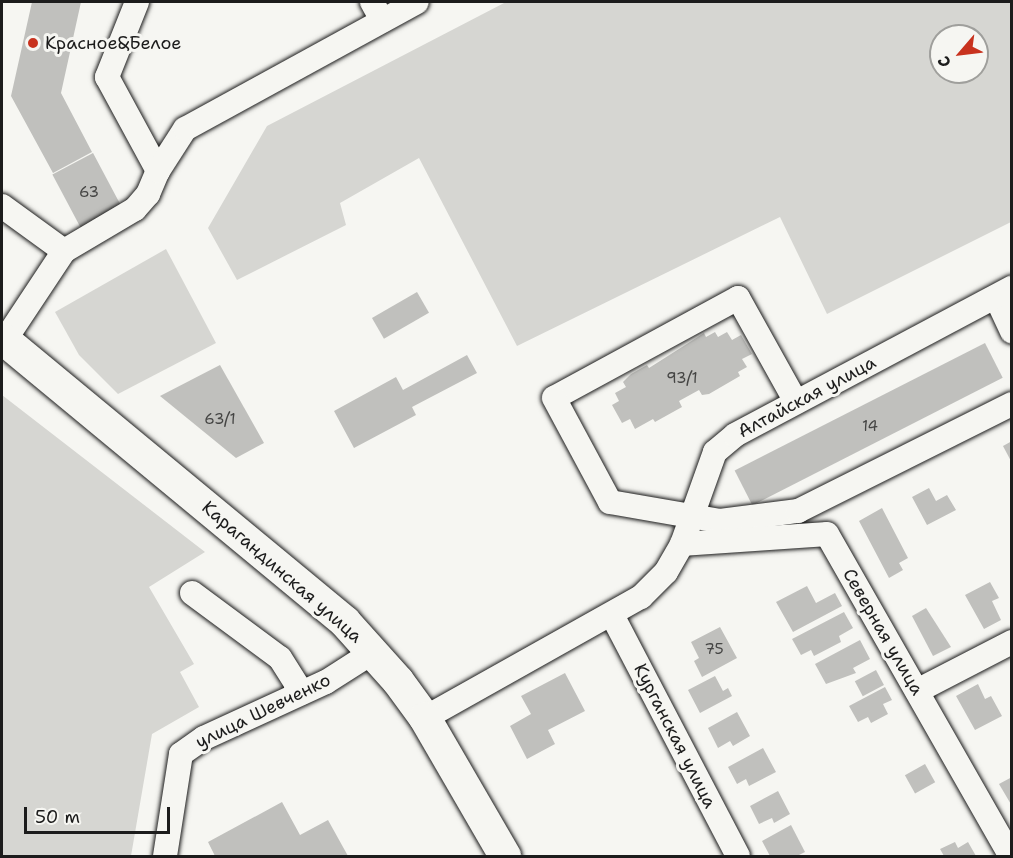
<!DOCTYPE html>
<meta charset="utf-8">
<style>
body{margin:0}
#map{position:relative;width:1013px;height:858px;overflow:hidden;background:#f6f6f2;font-family:"Shantell Sans",sans-serif}
div>[style]{position:absolute}
.green>*{inset:0;background:#d6d6d2}
.building>*{inset:0;background:#c0c0bd;transform-origin:0 0}
.roads{filter:drop-shadow(0 0 2px #1c1c1c) drop-shadow(0 0 2px #1c1c1c)}
.minor>*{height:24px;margin:-12px;padding:0 12px;transform-origin:12px;border-radius:12px;background:#f6f6f2}
.major>*{height:32px;margin:-16px;padding:0 16px;transform-origin:16px;border-radius:16px;background:#f6f6f2}
.dots>*{width:16px;height:16px;translate:-50% -50%;box-sizing:border-box;border:3px solid #f6f6f2;border-radius:50%}
span{translate:-50% -50%;white-space:nowrap;text-align:center;line-height:1.15;-webkit-text-stroke:6px #f6f6f2;paint-order:stroke}
.number-label{font-size:15px;color:#454544}
.number-label span{-webkit-text-stroke-width:0}
.poi-label{font-size:18px;color:#1c1c1c}
.left{translate:0 -50%;text-align:left}
.street-label{font-size:18px;color:#1c1c1c}
.frame{position:absolute;inset:0;border:3px solid #1c1c1c;pointer-events:none}
.north{position:absolute;left:929px;top:24px;width:60px;height:60px;box-sizing:border-box;background:#f6f6f2;border:2px solid #9f9f9c;border-radius:50%;rotate:242deg;font-size:16px;font-weight:700;line-height:24px;text-align:center;color:#1c1c1c}
.north::after{content:'';display:block;margin:auto;width:21px;height:27px;background:#c8321e;clip-path:polygon(50% 0,100% 100%,50% 72%,0 100%)}
.scale{position:absolute;left:24px;top:807px;width:146px;height:27px;box-sizing:border-box;border:3px solid #1c1c1c;border-top:0;padding-left:8px;font-size:18px;line-height:21px;white-space:nowrap;color:#1c1c1c;-webkit-text-stroke:4px #f6f6f2;paint-order:stroke}
</style>
<div id="map">
<div class="green">
<div style="clip-path:polygon(evenodd,506px 2px,1011px 2px,1011px 222px,827px 314px,780px 217px,517px 346px,419px 158px,340px 203px,346px 225px,237px 280px,208px 228px,267px 126px,506px 2px,941px 36px,977px 36px,977px 72px,941px 72px,941px 36px)"></div>
<div style="clip-path:polygon(166px 249px,216px 343px,118px 394px,79px 355px,55px 312px)"></div>
<div style="clip-path:polygon(2px 395px,205px 552px,149px 587px,194px 664px,180px 672px,199px 707px,152px 734px,131px 856px,2px 856px)"></div>
</div>
<div class="building">
<div style="clip-path:polygon(32px 2px,81px 2px,61px 93px,92px 152px,53px 173px,11px 96px)"></div>
<div style="left:93px;top:153px;width:66px;height:46px;rotate:62deg"></div>
<div style="left:417px;top:292px;width:24px;height:52px;rotate:60deg"></div>
<div style="clip-path:polygon(715px 332px,718px 337px,727px 332px,732px 340px,741px 335px,752px 354px,742px 359px,747px 367px,738px 372px,740px 376px,709px 394px,702px 395px,699px 390px,679px 401px,682px 407px,655px 422px,653px 419px,635px 429px,630px 419px,622px 423px,612px 405px,619px 401px,615px 393px,626px 387px,623px 382px,631px 374px,647px 365px,649px 368px,704px 333px,706px 337px)"></div>
<div style="left:985px;top:343px;width:39px;height:281px;rotate:63deg"></div>
<div style="clip-path:polygon(467px 355px,477px 373px,412px 407px,416px 415px,354px 448px,334px 411px,396px 377px,403px 390px)"></div>
<div style="clip-path:polygon(220px 365px,264px 443px,236px 458px,160px 396px)"></div>
<div style="clip-path:polygon(1012px 441px,1012px 463px,1003px 446px)"></div>
<div style="clip-path:polygon(929px 488px,936px 501px,947px 495px,956px 510px,927px 525px,912px 497px)"></div>
<div style="clip-path:polygon(882px 508px,908px 558px,899px 563px,903px 570px,889px 578px,859px 521px)"></div>
<div style="clip-path:polygon(990px 582px,999px 598px,992px 601px,1001px 620px,984px 629px,965px 595px)"></div>
<div style="clip-path:polygon(807px 586px,816px 603px,835px 593px,842px 606px,793px 632px,776px 602px)"></div>
<div style="clip-path:polygon(926px 608px,951px 647px,933px 656px,912px 616px)"></div>
<div style="clip-path:polygon(844px 612px,853px 628px,839px 636px,841px 642px,814px 656px,811px 650px,801px 655px,792px 639px)"></div>
<div style="clip-path:polygon(720px 627px,737px 658px,702px 677px,694px 661px,699px 658px,691px 642px)"></div>
<div style="clip-path:polygon(860px 640px,870px 659px,853px 668px,856px 673px,826px 684px,815px 664px)"></div>
<div style="left:876px;top:670px;width:17px;height:24px;rotate:62deg"></div>
<div style="clip-path:polygon(565px 673px,585px 711px,548px 730px,555px 744px,527px 759px,510px 726px,531px 714px,521px 696px)"></div>
<div style="clip-path:polygon(715px 676px,723px 691px,728px 688px,732px 696px,700px 713px,688px 690px)"></div>
<div style="clip-path:polygon(978px 684px,985px 699px,991px 696px,1002px 716px,975px 730px,956px 696px)"></div>
<div style="clip-path:polygon(885px 687px,892px 700px,883px 704px,888px 714px,871px 723px,868px 717px,858px 722px,849px 706px)"></div>
<div style="clip-path:polygon(737px 712px,750px 736px,733px 746px,730px 741px,718px 748px,708px 728px)"></div>
<div style="clip-path:polygon(763px 748px,776px 772px,749px 786px,746px 779px,737px 784px,728px 767px)"></div>
<div style="left:925px;top:764px;width:21px;height:23px;rotate:61deg"></div>
<div style="clip-path:polygon(1012px 777px,1012px 806px,999px 784px)"></div>
<div style="clip-path:polygon(778px 791px,790px 814px,774px 823px,772px 818px,759px 824px,750px 806px)"></div>
<div style="clip-path:polygon(282px 802px,300px 835px,328px 820px,348px 856px,215px 856px,208px 842px)"></div>
<div style="clip-path:polygon(791px 825px,805px 852px,797px 856px,770px 856px,762px 841px)"></div>
<div style="clip-path:polygon(955px 842px,958px 848px,968px 842px,976px 856px,944px 856px,940px 849px)"></div>
</div>
<div class="roads">
<div class="minor">
<div style="left:137px;top:2px;width:81px;rotate:111.8deg"></div>
<div style="left:107px;top:77px;width:107px;rotate:61.5deg"></div>
<div style="left:372px;top:2px;width:21px;rotate:61deg"></div>
<div style="left:2px;top:206px;width:77px;rotate:36deg"></div>
<div style="left:996px;top:297px;width:38px;rotate:65deg"></div>
<div style="left:5px;top:340px;width:107px;rotate:-56.5deg"></div>
<div style="left:64px;top:251px;width:82px;rotate:-30.6deg"></div>
<div style="left:135px;top:209px;width:20px;rotate:-49deg"></div>
<div style="left:148px;top:194px;width:25px;rotate:-67deg"></div>
<div style="left:158px;top:171px;width:50px;rotate:-57.3deg"></div>
<div style="left:185px;top:129px;width:264px;rotate:-28.7deg"></div>
<div style="left:796px;top:402px;width:119px;rotate:-119.1deg"></div>
<div style="left:738px;top:298px;width:209px;rotate:151.5deg"></div>
<div style="left:554px;top:398px;width:118px;rotate:61.7deg"></div>
<div style="left:610px;top:502px;width:112px;rotate:9.8deg"></div>
<div style="left:720px;top:521px;width:79px;rotate:-7.3deg"></div>
<div style="left:798px;top:511px;width:239px;rotate:-26.6deg"></div>
<div style="left:682px;top:544px;width:145px;rotate:-3.9deg"></div>
<div style="left:827px;top:534px;width:371px;rotate:60.3deg"></div>
<div style="left:192px;top:593px;width:109px;rotate:36.5deg"></div>
<div style="left:280px;top:658px;width:41px;rotate:57.8deg"></div>
<div style="left:612px;top:615px;width:272px;rotate:62.4deg"></div>
<div style="left:917px;top:691px;width:107px;rotate:-27.3deg"></div>
<div style="left:425px;top:718px;width:248px;rotate:-29.3deg"></div>
<div style="left:641px;top:597px;width:35px;rotate:-45deg"></div>
<div style="left:666px;top:572px;width:32px;rotate:-60deg"></div>
<div style="left:682px;top:544px;width:98px;rotate:-70.3deg"></div>
<div style="left:715px;top:452px;width:26px;rotate:-40deg"></div>
<div style="left:735px;top:435px;width:314px;rotate:-28deg"></div>
<div style="left:165px;top:856px;width:103px;rotate:-81.1deg"></div>
<div style="left:181px;top:754px;width:28px;rotate:-35deg"></div>
<div style="left:204px;top:738px;width:134px;rotate:-24.7deg"></div>
<div style="left:326px;top:682px;width:56px;rotate:-32.6deg"></div>
</div>
<div class="major">
<div style="left:2px;top:338px;width:445px;rotate:39.6deg"></div>
<div style="left:345px;top:622px;width:79px;rotate:48.1deg"></div>
<div style="left:398px;top:681px;width:46px;rotate:53.9deg"></div>
<div style="left:425px;top:718px;width:160px;rotate:59.9deg"></div>
</div>
</div>
<div class="dots">
<div style="left:33px;top:43px;background:#c8321e"></div>
</div>
<div class="number-label">
<span style="left:89px;top:193px">63</span>
<span style="left:682px;top:379px">93/1</span>
<span style="left:220px;top:420px">63/1</span>
<span style="left:870px;top:427px">14</span>
<span style="left:714px;top:650px">75</span>
</div>
<div class="poi-label">
<span class="left" style="left:45px;top:43px">Красное&amp;Белое</span>
</div>
<div class="street-label">
<span style="left:807px;top:397px;rotate:-28deg">Алтайская улица</span>
<span style="left:282px;top:572px;rotate:41deg">Карагандинская улица</span>
<span style="left:883px;top:632px;rotate:60deg">Северная улица</span>
<span style="left:263px;top:711px;rotate:-26deg">улица Шевченко</span>
<span style="left:675px;top:736px;rotate:63deg">Курганская улица</span>
</div>
<div class="frame"></div>
<div class="north">С</div>
<div class="scale">50 m</div>
</div>
